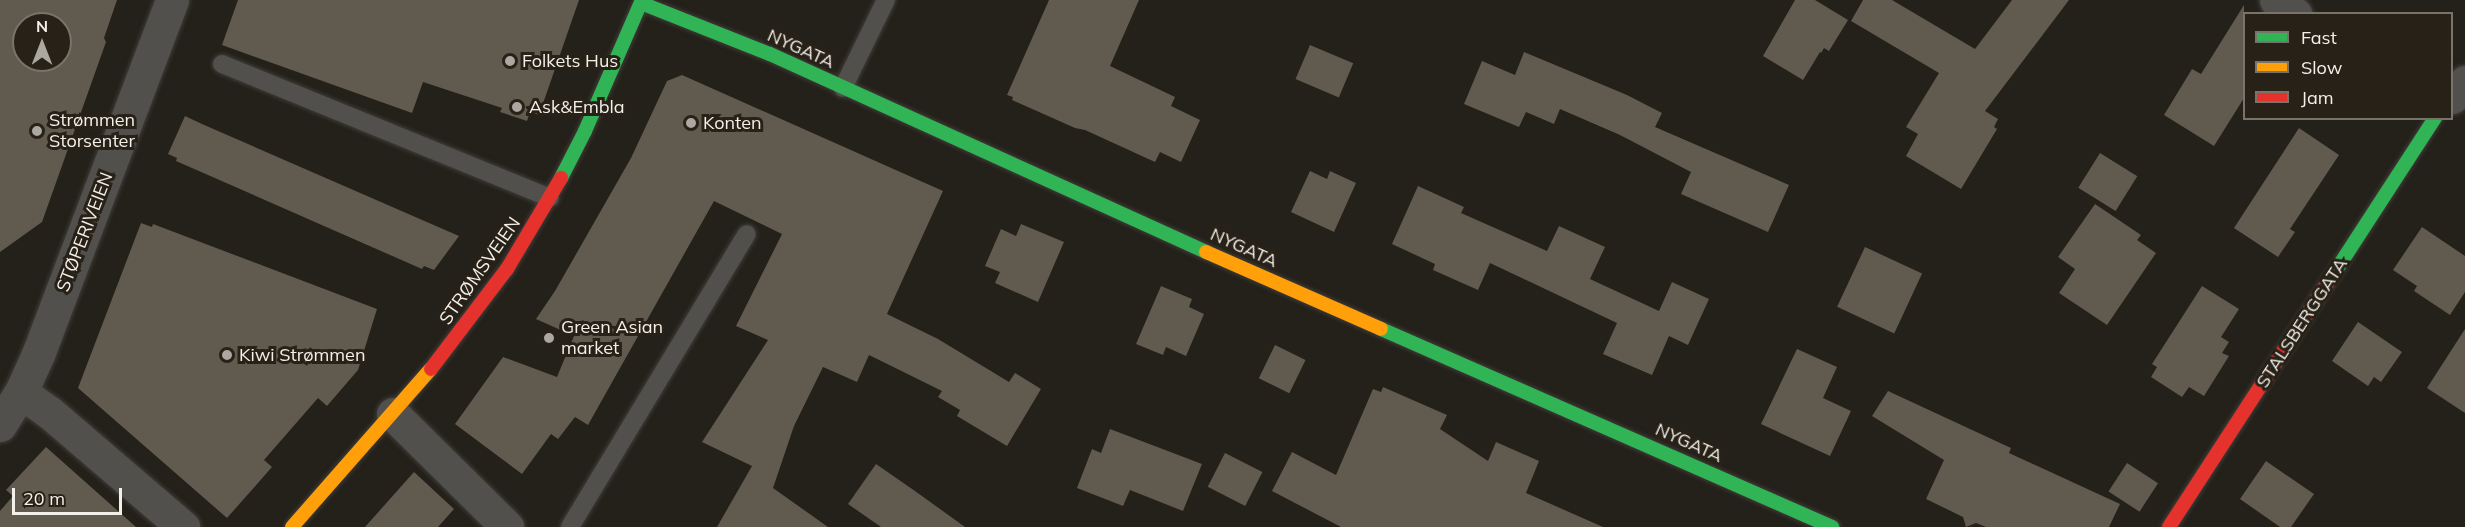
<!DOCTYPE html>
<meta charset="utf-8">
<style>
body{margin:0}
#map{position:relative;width:2465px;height:527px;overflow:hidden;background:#24201a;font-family:Mulish,sans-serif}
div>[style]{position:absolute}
.building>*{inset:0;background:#615a4e;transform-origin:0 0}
.roads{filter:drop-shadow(0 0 2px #3f3c37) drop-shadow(0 0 2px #3f3c37)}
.lane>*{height:18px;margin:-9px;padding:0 9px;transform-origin:9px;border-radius:9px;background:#52504c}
.street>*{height:33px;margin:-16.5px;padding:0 16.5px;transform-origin:16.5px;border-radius:16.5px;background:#52504c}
.fast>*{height:14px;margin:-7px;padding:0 7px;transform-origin:7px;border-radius:7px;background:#30b455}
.slow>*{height:14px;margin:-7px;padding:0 7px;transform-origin:7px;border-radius:7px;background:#ff9f0a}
.jam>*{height:14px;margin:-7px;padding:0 7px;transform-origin:7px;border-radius:7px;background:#e5322d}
.dots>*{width:16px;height:16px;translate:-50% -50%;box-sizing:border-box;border:3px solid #272117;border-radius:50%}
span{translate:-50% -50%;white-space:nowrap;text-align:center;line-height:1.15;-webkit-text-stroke:6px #272117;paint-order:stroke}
.street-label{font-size:18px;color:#f3f0e9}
.poi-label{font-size:18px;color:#f3f0e9}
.left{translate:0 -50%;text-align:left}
.legend{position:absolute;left:2243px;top:12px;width:210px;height:108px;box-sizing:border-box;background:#272117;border:2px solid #79746b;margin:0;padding:8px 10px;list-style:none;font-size:18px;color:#f3f0e9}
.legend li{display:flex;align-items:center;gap:12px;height:30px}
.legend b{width:30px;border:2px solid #79746b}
.north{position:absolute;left:12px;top:12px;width:60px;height:60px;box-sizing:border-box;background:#272117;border:2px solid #79746b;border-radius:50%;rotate:0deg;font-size:16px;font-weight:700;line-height:24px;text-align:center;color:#f3f0e9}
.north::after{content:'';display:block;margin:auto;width:21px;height:27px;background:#aba7a1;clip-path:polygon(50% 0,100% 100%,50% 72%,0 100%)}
.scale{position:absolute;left:12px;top:488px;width:110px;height:27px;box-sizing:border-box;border:3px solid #f3f0e9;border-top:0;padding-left:8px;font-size:18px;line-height:21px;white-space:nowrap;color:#f3f0e9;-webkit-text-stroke:4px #272117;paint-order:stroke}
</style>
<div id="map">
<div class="building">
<div style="clip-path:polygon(evenodd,0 0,117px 0,104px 38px,106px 42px,42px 222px,0 252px,0 0,24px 24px,60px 24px,60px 60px,24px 60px,24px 24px)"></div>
<div style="clip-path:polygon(238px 0,579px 0,539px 115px,530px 112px,527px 121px,500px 112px,502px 108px,423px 82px,412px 113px,222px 45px)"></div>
<div style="clip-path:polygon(1049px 0,1139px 0,1110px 66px,1175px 97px,1171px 106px,1200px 120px,1181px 162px,1160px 152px,1155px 162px,1085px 130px,1075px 128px,1012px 100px,1013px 97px,1007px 95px)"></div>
<div style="clip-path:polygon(1795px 0,1815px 0,1848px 20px,1829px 51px,1824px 48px,1821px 53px,1820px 52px,1803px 80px,1763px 56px)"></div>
<div style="clip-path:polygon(1863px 0,1892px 0,1975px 49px,2012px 0,2069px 0,1985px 111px,1998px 119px,1994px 127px,1997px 129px,1961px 189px,1906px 156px,1918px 134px,1906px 127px,1939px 73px,1851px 21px)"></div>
<div style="clip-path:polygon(2244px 5px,2244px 98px,2214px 146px,2164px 115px,2192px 69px,2201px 74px)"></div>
<div style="left:1310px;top:45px;width:47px;height:37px;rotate:23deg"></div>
<div style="clip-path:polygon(1524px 52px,1627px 95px,1662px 113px,1655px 127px,1789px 185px,1768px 232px,1681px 194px,1691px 172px,1620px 135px,1560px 109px,1554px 124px,1526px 112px,1519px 127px,1464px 104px,1482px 61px,1515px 75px)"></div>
<div style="clip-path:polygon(682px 75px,943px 191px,887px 314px,938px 339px,1009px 382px,1015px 373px,1041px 389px,1007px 446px,957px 416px,960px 410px,938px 397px,942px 391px,869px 355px,857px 382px,823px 367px,794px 426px,773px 488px,828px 527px,717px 527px,752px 466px,702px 442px,768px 340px,736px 326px,782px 234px,714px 201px,588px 425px,575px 417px,558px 439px,551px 434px,522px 474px,455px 424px,503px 357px,557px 377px,574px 336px,536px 319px,555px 291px,631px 158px,667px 81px)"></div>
<div style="clip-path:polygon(185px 116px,202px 124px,459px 236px,434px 270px,424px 266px,422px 269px,176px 161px,177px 158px,168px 154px)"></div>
<div style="clip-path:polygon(2299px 128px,2339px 155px,2290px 229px,2295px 232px,2278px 257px,2234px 228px)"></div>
<div style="left:2100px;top:153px;width:44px;height:41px;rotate:32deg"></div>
<div style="clip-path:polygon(1310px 171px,1327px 179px,1330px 171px,1356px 183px,1334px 232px,1291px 212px)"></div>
<div style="clip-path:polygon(1418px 186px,1464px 207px,1461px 213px,1547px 251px,1559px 226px,1605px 247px,1590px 279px,1659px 311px,1672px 282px,1709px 299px,1688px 345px,1669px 336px,1652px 375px,1603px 354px,1617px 323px,1490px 263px,1478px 290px,1433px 270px,1435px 264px,1392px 244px)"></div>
<div style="clip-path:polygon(2095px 204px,2141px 235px,2137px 240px,2156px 253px,2107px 325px,2059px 293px,2075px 269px,2058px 257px)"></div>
<div style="clip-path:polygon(141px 223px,152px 227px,153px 224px,377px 309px,358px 370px,327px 406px,318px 398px,264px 460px,272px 467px,227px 518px,78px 388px)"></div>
<div style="clip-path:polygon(1021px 224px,1064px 242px,1038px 302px,995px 283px,1000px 272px,985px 266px,1001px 229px,1016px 236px)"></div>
<div style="clip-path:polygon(2422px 227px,2465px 256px,2465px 292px,2450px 315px,2414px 291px,2417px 286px,2393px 270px)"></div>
<div style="left:1865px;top:247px;width:63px;height:66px;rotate:25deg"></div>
<div style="clip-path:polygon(1161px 286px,1192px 299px,1189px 307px,1204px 314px,1186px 356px,1166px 347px,1163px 355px,1136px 344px)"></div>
<div style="clip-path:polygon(2202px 286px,2239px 309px,2221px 337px,2229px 342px,2222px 353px,2229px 356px,2204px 396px,2189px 387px,2182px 397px,2151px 377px,2157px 367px,2152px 364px)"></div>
<div style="clip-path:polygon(2358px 322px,2402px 352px,2381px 382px,2374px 377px,2368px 386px,2332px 361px)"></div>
<div style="clip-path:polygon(2465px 329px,2465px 413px,2427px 388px)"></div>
<div style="left:1275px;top:345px;width:34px;height:37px;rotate:26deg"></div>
<div style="clip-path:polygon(1797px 349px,1837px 367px,1823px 398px,1851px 411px,1830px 456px,1761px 424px)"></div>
<div style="clip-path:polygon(1383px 387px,1447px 415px,1440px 429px,1488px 461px,1496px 442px,1539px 461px,1526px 493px,1603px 527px,1341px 527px,1272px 491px,1292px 452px,1336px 475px,1373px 389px,1381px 392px)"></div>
<div style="clip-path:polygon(1888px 391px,2011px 448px,2009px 453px,2120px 504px,2109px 527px,1986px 527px,1976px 523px,1966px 527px,1963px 517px,1926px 499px,1944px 460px,1872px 416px)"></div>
<div style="clip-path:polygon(1110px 429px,1202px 464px,1183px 511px,1130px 490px,1123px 506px,1077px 488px,1092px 449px,1101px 453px)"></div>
<div style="clip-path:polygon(46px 447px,136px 527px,0 527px,0 511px,13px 496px,6px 490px)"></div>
<div style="left:1225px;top:453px;width:42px;height:38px;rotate:27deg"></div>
<div style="clip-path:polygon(2266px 461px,2314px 494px,2291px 527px,2280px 527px,2240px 499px)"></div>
<div style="left:2127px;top:463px;width:37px;height:34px;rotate:33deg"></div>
<div style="clip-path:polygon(876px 464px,915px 491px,965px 527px,881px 527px,848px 504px)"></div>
<div style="clip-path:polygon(414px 472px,454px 509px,438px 527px,365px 527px)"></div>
</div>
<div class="roads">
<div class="lane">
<div style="left:222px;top:64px;width:354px;rotate:22.2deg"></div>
<div style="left:843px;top:88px;width:98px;rotate:-64deg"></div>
<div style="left:570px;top:527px;width:342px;rotate:-58.9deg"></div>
</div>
<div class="street">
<div style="left:2276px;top:0;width:24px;rotate:36deg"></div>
<div style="left:2452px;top:97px;width:20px;rotate:-49deg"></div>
<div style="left:21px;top:392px;width:34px;rotate:36deg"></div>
<div style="left:49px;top:412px;width:177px;rotate:40.6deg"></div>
<div style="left:393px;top:414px;width:161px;rotate:44.7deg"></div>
<div style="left:0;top:425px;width:39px;rotate:-58deg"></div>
<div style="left:21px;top:392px;width:44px;rotate:-65.8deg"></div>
<div style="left:39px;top:352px;width:376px;rotate:-69.3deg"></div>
</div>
<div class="fast">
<div style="left:641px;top:3px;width:139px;rotate:21.6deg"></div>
<div style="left:770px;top:54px;width:479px;rotate:24.4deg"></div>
<div style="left:561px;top:178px;width:53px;rotate:-62.9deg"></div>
<div style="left:585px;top:131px;width:143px;rotate:-66.5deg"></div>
<div style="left:2331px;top:278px;width:191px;rotate:-57deg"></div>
<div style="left:1381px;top:329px;width:493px;rotate:23.7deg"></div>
</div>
<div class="slow">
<div style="left:1206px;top:252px;width:191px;rotate:23.7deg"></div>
<div style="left:292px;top:527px;width:210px;rotate:-48.7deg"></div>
</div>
<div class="jam">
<div style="left:431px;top:369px;width:126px;rotate:-52.8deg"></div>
<div style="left:507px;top:269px;width:106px;rotate:-59.3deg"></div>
<div style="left:2169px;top:527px;width:297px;rotate:-57deg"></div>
</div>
</div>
<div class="dots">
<div style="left:510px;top:61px;background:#aba7a1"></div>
<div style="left:517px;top:107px;background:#aba7a1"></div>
<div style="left:691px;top:123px;background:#aba7a1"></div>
<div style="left:37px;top:131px;background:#aba7a1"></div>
<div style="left:549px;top:338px;background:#aba7a1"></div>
<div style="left:227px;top:355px;background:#aba7a1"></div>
</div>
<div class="street-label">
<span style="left:801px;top:49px;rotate:24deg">NYGATA</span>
<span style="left:85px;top:232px;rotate:-69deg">STØPERIVEIEN</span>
<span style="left:1244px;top:248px;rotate:24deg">NYGATA</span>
<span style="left:480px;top:271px;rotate:-55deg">STRØMSVEIEN</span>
<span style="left:2302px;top:323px;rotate:-57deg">STALSBERGGATA</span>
<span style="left:1689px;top:443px;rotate:24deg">NYGATA</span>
</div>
<div class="poi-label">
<span class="left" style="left:522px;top:61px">Folkets Hus</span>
<span class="left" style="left:529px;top:107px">Ask&amp;Embla</span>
<span class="left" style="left:49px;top:131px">Strømmen<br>Storsenter</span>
<span class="left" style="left:703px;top:123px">Konten</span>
<span class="left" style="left:561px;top:338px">Green Asian<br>market</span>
<span class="left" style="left:239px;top:355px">Kiwi Strømmen</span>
</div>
<ul class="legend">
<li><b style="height:8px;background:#30b455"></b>Fast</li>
<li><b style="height:8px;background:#ff9f0a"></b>Slow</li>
<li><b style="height:8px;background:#e5322d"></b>Jam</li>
</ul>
<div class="north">N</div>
<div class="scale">20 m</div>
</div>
